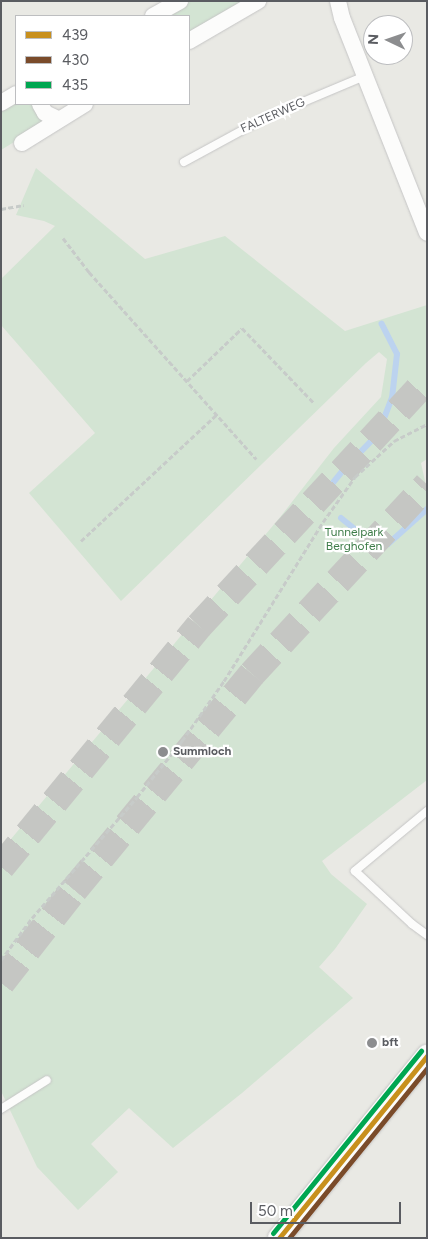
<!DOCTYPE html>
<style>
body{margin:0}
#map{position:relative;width:428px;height:1239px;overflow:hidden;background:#e9e9e4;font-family:Figtree,sans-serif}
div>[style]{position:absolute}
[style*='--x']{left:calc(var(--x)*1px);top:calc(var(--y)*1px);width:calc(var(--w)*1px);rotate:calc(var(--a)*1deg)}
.green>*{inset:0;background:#d3e4d3}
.stream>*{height:6px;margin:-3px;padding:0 3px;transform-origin:3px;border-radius:3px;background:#bcd3ef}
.highway-tunnel>*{height:28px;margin-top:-14px;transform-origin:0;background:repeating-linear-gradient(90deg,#c5c6c3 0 28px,transparent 0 42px)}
.path>*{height:3px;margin-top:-1.5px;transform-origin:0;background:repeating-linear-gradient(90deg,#c7cbc9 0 5px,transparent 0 7.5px)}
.roads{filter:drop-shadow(0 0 1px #c5c5c5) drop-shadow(0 0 1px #c5c5c5)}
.lane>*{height:8px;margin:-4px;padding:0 4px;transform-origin:4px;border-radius:4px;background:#fcfcfb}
.street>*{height:16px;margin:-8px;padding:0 8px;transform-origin:8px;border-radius:8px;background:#fcfcfb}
.secondary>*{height:22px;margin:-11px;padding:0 11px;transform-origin:11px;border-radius:11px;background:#fcfcfb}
.bus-1>*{height:5px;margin:-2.5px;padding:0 2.5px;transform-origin:2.5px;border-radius:2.5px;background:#c8901d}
.bus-2>*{height:5px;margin:-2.5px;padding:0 2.5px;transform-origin:2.5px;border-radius:2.5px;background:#7a4b2a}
.bus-3>*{height:5px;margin:-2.5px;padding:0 2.5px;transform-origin:2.5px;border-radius:2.5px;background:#00a651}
.dots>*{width:14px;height:14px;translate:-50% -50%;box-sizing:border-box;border:2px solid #fff;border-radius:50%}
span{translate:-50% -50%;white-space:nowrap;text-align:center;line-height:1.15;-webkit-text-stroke:4.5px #fff;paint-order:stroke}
.street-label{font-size:12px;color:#5a5c61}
.park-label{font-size:12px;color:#3e7c49}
.poi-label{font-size:12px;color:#5a5c61;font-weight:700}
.left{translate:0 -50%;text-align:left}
.frame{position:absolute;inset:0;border:2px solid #5a5c61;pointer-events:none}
.legend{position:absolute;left:15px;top:15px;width:175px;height:90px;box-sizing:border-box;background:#fff;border:1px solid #bdbec0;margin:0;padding:6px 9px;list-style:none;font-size:15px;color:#5a5c61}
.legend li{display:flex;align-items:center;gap:10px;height:25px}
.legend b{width:25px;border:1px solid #bdbec0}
.north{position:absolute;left:363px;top:15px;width:50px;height:50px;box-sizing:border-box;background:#fff;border:1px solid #bdbec0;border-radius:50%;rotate:273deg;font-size:14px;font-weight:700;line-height:20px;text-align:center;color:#5a5c61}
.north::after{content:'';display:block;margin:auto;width:18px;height:22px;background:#8c8d8f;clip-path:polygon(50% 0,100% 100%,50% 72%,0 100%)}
.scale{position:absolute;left:250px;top:1202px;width:151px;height:22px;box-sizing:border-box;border:2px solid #5a5c61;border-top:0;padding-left:6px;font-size:15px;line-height:18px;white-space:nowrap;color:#5a5c61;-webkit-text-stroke:4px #fff;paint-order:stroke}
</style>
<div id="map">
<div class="green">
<div style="clip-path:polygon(191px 1px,245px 1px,189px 33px,189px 16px,167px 16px)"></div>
<div style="clip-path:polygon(16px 102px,33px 104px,43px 117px,42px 125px,1px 150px,1px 112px)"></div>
<div style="clip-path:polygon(36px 168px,145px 259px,225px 236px,345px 331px,427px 305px,427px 459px,421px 463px,427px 490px,427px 780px,322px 861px,331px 874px,367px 904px,335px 949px,319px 967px,353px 998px,242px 1093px,173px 1148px,129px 1108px,91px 1144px,118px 1172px,78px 1210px,37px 1167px,1px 1091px,1px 851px,281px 516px,334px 448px,381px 397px,387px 359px,379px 352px,366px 363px,121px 601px,29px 493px,95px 433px,1px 325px,1px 279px,55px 226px,44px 221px,16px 215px)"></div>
</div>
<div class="stream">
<div style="--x:322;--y:503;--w:8;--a:-83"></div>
<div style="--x:323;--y:495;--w:32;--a:-51"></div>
<div style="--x:343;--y:470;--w:50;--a:-45.8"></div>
<div style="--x:378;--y:434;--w:39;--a:-69"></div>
<div style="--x:392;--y:398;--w:44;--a:-83.5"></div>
<div style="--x:397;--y:354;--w:34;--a:-117"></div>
<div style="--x:341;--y:518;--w:36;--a:39"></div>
<div style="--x:369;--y:541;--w:19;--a:9"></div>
<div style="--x:388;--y:544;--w:52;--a:-41.9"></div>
</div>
<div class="highway-tunnel">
<div style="--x:1;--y:867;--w:312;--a:-50.6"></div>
<div style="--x:199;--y:626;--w:335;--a:-47.2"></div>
<div style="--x:1;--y:983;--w:118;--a:-51.9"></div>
<div style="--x:74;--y:890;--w:280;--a:-50.5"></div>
<div style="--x:252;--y:674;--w:258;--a:-47.2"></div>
</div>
<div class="path">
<div style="--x:1;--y:209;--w:23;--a:-10"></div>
<div style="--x:63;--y:238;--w:43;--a:52.6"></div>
<div style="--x:89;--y:272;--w:251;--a:48.2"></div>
<div style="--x:187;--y:381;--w:76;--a:-43.9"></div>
<div style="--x:242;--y:328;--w:104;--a:46.2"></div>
<div style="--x:81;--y:541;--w:185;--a:-43"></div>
<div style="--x:1;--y:960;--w:52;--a:-53.6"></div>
<div style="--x:32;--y:918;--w:160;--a:-49"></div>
<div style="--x:137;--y:797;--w:72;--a:-51.2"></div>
<div style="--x:182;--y:741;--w:73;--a:-55"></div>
<div style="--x:224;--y:681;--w:187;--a:-58.1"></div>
<div style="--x:323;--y:522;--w:55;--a:-54.6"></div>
<div style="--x:355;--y:477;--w:53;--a:-42.7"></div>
<div style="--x:394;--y:441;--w:37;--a:-27"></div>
</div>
<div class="roads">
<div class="lane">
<div style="--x:184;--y:162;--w:92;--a:-28.5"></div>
<div style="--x:265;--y:118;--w:108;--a:-22.8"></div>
<div style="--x:427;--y:811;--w:94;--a:140.2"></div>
<div style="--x:355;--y:871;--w:78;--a:42.9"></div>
<div style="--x:412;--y:924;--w:19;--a:36"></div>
<div style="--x:1;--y:1109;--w:54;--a:-32.2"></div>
</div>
<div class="street">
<div style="--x:338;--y:1;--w:17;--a:77"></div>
<div style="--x:342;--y:18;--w:231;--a:68.4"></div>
<div style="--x:153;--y:16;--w:31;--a:-29"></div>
<div style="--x:189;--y:41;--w:80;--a:-30.1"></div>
<div style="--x:1;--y:103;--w:17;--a:-31"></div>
<div style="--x:40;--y:104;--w:10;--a:61"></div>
<div style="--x:45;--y:113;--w:14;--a:25"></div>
<div style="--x:22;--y:143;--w:74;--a:-31.8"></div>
</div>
<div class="secondary">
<div style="--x:279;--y:1238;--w:235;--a:-50.9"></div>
</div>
</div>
<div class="bus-1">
<div style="--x:279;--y:1238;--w:235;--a:-50.9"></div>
</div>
<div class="bus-2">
<div style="--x:289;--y:1238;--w:219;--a:-50.9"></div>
</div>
<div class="bus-3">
<div style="--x:273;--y:1233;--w:235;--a:-50.9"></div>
</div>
<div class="dots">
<div style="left:163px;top:752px;background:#8c8d8f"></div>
<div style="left:372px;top:1043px;background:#8c8d8f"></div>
</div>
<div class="street-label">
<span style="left:273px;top:116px;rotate:-24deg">FALTERWEG</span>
</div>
<div class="park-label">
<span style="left:354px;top:540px">Tunnelpark<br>Berghofen</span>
</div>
<div class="poi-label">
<span class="left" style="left:173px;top:752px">Summloch</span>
<span class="left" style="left:382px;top:1043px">bft</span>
</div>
<div class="frame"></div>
<ul class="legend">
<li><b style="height:6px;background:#c8901d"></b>439</li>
<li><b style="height:6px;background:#7a4b2a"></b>430</li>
<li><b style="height:6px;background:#00a651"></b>435</li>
</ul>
<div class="north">N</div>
<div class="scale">50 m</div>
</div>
